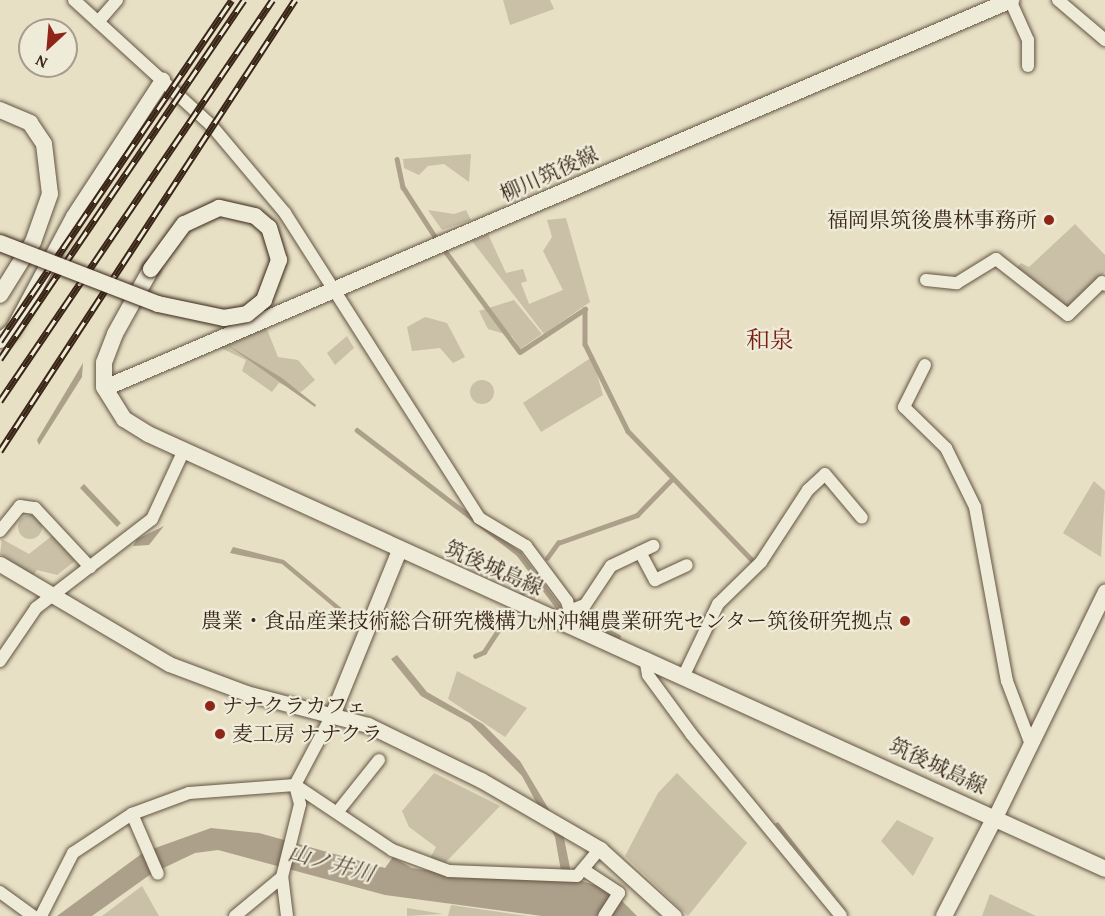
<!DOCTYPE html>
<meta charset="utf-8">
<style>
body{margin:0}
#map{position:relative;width:1105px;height:916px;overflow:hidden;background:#e7e0c5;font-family:"Gentium Book Plus","Noto Serif JP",serif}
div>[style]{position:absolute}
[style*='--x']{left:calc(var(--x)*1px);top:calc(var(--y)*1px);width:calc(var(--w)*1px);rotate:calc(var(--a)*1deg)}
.green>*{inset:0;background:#c9c0a7}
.round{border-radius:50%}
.water>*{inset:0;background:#aca08a}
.stream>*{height:4.5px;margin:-2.25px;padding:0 2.25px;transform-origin:2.25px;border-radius:2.25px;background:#aca08a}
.roads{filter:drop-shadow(0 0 2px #645442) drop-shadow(0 0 2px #645442)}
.minor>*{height:12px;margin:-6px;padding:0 6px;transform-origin:6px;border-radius:6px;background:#efebd9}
.tertiary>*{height:15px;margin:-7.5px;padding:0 7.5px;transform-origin:7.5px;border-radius:7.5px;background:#efebd9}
.secondary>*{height:16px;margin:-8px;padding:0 8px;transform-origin:8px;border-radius:8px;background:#efebd9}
.rail>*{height:7px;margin-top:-3.5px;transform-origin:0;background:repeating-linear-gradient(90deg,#efebd9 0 14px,#392516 0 28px);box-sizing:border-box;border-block:2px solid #392516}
.bridges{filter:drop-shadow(0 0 2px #392516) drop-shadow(0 0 2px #392516)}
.secondary-bridge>*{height:16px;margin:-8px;padding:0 8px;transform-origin:8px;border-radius:8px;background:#efebd9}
.dots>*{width:16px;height:16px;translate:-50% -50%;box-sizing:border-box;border:3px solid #efebd9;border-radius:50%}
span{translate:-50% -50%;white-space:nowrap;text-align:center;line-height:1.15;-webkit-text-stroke:4.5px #efebd9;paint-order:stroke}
.street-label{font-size:21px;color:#392516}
.poi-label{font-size:21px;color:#392516}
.right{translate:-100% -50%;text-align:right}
.left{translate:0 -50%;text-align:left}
.water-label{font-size:22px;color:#5c4a39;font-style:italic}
.quarter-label{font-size:24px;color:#7a1f14}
.north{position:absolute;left:18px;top:18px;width:60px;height:60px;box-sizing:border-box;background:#efebd9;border:2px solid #a69c8b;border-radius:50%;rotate:206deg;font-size:16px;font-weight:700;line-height:24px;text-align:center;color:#392516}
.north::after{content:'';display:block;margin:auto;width:21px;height:27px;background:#8f2418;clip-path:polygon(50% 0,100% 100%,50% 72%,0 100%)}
</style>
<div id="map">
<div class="green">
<div style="clip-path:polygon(503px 0,550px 0,554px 9px,510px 25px)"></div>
<div style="clip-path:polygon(471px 154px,469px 182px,444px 164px,428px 166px,419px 175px,404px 168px,403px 159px)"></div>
<div style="clip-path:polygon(428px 210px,454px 214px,466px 210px,471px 220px,442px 230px)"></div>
<div style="clip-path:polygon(566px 218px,590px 302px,544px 334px,472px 241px,488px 234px,506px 273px,523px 269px,527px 281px,521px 283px,529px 304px,563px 290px,543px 251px,552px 237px,547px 220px)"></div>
<div style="clip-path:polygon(1075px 224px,1105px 255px,1105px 272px,1067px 311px,1015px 269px,1021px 263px,1029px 267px)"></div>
<div style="clip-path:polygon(514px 300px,542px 334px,520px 349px,512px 336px,488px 329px,479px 311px)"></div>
<div style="clip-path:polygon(425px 317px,447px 323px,465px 357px,453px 363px,440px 348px,412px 351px,407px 327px)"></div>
<div style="clip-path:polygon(266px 327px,278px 357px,298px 360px,315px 380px,301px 392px,279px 383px,272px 392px,242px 371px,246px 360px,217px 346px)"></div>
<div style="clip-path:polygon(347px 336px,354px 348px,335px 365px,327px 353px)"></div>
<div style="clip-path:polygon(592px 357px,603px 395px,541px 432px,523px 403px)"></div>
<div class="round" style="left:470px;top:380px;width:24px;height:24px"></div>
<div style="clip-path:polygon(1094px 481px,1105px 491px,1101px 557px,1063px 533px)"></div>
<div class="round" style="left:18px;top:515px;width:24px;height:24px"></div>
<div style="clip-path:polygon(53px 535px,75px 561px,57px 575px,37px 570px,33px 576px,0 554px,2px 539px,29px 554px)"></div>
<div style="clip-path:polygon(457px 671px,527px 708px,505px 737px,448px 699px)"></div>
<div style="clip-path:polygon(434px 773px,500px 806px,444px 864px,429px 860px,436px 847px,409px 827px,402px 811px)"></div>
<div style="clip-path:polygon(677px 773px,747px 843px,688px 916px,625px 856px,658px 793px)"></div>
<div style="clip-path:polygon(897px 820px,934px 838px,913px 876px,881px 841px)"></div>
<div style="clip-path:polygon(142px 886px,159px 916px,102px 916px)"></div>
<div style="clip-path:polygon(990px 894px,1036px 916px,982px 916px)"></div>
<div style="clip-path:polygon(451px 905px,528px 916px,448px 916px)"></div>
<div style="clip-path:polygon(407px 908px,443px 914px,407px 916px)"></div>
</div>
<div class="water">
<div style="clip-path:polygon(226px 344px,282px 378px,316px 405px,315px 407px)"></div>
<div style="clip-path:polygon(83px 363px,82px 377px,39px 445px,37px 440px)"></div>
<div style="clip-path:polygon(84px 484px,121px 523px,117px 527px,80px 488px)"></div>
<div style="clip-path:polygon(164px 526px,149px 545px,133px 546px,137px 539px)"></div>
<div style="clip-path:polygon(233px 547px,284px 560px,357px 621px,355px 625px,282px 564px,230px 553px)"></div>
<div style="clip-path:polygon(397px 655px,427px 692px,483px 724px,520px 761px,563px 833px,572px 878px,611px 890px,637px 916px,542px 916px,385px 895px,218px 850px,195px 853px,151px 874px,92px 916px,57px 916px,144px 852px,211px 828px,259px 833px,385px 868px,393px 857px,412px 868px,460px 875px,562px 877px,555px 837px,522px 776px,470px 723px,421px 696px,391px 659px)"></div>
<div style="clip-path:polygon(778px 822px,850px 914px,775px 824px)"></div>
</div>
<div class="stream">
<div style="--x:397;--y:159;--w:29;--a:78"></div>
<div style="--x:403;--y:187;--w:64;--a:57.1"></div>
<div style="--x:443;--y:248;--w:129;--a:53.5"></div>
<div style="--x:520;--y:352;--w:78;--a:-33.5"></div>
<div style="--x:585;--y:309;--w:35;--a:90"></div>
<div style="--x:585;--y:344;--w:97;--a:63.7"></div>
<div style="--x:628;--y:431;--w:182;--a:46.1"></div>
<div style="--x:357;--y:430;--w:204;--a:37.4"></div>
<div style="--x:519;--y:554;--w:67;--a:53.5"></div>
<div style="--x:547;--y:558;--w:19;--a:-54"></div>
<div style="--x:558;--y:543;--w:84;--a:-19.5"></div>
<div style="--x:637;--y:515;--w:49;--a:-45.8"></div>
<div style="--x:521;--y:594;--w:25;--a:-53"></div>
<div style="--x:594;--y:624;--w:27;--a:27"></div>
<div style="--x:475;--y:656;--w:10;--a:-24"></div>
<div style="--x:484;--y:652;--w:51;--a:-56.9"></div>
</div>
<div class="roads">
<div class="minor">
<div style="--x:74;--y:0;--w:185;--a:42.4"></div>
<div style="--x:211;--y:125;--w:115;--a:49.9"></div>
<div style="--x:285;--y:213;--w:361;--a:57.5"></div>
<div style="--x:479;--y:518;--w:55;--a:30.8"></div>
<div style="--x:526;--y:546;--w:69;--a:53.3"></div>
<div style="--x:567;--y:601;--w:28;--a:75"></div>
<div style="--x:1010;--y:0;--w:44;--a:65.8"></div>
<div style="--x:1028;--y:40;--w:26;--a:90"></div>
<div style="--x:1058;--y:0;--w:62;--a:40.4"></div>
<div style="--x:98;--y:22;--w:29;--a:-49"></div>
<div style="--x:926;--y:280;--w:31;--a:6"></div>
<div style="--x:957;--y:283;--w:46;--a:-31.6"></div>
<div style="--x:996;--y:259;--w:91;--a:37.9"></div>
<div style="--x:1068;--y:315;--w:47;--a:-44.1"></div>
<div style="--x:1102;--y:282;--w:4;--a:45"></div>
<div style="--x:925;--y:365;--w:47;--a:116.6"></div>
<div style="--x:904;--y:407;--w:59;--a:44.3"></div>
<div style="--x:946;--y:448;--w:66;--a:63.8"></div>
<div style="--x:975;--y:507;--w:177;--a:79.6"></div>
<div style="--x:1007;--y:681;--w:65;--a:69.3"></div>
<div style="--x:0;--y:531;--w:32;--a:-51"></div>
<div style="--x:20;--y:506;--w:15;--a:8"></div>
<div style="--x:35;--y:508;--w:81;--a:47"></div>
<div style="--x:640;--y:552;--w:32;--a:62"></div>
<div style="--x:655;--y:580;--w:35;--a:-25"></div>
<div style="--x:569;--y:611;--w:17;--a:-21"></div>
<div style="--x:585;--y:605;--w:47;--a:-56.3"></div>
<div style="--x:611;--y:566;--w:47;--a:-25.5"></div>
<div style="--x:645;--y:658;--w:17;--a:80"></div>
<div style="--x:648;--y:675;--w:74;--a:53.7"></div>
<div style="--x:692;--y:735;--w:234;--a:50.5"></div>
<div style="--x:0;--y:661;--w:64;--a:-55.8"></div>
<div style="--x:36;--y:608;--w:146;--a:-37.5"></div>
<div style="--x:152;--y:519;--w:76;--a:-65.1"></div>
<div style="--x:684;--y:675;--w:79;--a:-64.4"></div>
<div style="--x:718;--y:604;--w:60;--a:-44.3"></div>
<div style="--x:761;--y:562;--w:86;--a:-56.9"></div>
<div style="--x:808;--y:490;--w:23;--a:-43"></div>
<div style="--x:825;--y:474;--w:57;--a:49.9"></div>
<div style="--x:339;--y:810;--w:64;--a:-51.3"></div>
<div style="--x:132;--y:814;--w:65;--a:66.6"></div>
<div style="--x:584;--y:870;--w:42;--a:33.3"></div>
<div style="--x:619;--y:893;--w:27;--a:123"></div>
<div style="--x:0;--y:892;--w:41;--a:36"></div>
<div style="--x:41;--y:916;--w:71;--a:-63.1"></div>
<div style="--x:73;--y:853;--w:71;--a:-33.5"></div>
<div style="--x:132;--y:814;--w:61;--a:-20.2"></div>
<div style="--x:189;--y:793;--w:106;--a:-4.3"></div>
<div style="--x:295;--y:785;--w:117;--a:33.8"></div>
<div style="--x:392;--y:850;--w:61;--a:20.2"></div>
<div style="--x:449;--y:871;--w:128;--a:2.2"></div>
<div style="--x:577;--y:876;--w:35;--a:-50"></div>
<div style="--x:235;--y:916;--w:61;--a:-39.7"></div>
<div style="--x:287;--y:916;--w:39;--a:-97"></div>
<div style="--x:282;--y:877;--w:75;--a:-76.1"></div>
<div style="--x:300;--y:804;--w:20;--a:-105"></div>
<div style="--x:295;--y:785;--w:79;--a:-62.1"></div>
</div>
<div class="tertiary">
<div style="--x:0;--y:340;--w:16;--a:-40"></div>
<div style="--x:12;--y:330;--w:129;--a:-61.8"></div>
<div style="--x:73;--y:216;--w:163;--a:-56.8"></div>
<div style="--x:0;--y:564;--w:196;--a:30.6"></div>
<div style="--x:169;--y:664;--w:82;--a:20.6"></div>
<div style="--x:246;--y:693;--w:126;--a:14.7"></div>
<div style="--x:368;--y:725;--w:126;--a:26"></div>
<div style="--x:481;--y:780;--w:138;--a:30.1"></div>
<div style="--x:600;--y:849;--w:100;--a:42.2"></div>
<div style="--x:332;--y:715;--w:178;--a:-67.9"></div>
<div style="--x:995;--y:817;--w:251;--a:-64"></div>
</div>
<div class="secondary">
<div style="--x:0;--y:110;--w:33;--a:23"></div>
<div style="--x:30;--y:123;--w:25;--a:56"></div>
<div style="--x:44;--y:144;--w:50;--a:83.2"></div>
<div style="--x:50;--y:194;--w:51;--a:109.5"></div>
<div style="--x:33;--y:242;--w:62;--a:121.9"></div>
<div style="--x:151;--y:269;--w:74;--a:119"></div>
<div style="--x:115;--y:334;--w:31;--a:111"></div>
<div style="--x:104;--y:363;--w:24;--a:90"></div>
<div style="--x:104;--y:387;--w:38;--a:58"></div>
<div style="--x:124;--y:419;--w:28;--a:32"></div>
<div style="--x:148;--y:434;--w:1051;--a:24.44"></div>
<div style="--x:105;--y:388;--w:986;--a:-23.18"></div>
<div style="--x:944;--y:916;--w:111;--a:-62.7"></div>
</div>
</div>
<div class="rail">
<div style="--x:0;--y:341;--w:412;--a:-55.8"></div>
<div style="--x:0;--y:359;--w:434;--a:-55.8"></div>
<div style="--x:0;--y:401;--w:485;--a:-55.8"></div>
<div style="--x:0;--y:451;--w:539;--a:-56.81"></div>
</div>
<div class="bridges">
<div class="secondary-bridge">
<div style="--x:0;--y:243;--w:169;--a:21.1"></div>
<div style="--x:158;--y:304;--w:67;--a:12"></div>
<div style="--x:224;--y:318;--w:23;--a:-10"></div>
<div style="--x:247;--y:314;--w:22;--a:-39"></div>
<div style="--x:264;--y:300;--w:43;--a:-69.4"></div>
<div style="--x:279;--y:260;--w:34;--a:-107"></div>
<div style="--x:269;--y:228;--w:18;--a:-139"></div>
<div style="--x:255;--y:216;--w:37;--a:-167"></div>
<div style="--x:219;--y:208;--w:38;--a:155"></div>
<div style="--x:184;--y:224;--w:56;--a:126.3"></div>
</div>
</div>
<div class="dots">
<div style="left:1049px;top:220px;background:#8f2418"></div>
<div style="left:905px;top:621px;background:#8f2418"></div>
<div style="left:210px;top:706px;background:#8f2418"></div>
<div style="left:220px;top:734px;background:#8f2418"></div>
</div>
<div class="street-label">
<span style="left:549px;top:174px;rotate:-24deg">柳川筑後線</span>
<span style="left:494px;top:568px;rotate:24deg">筑後城島線</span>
<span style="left:938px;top:766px;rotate:25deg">筑後城島線</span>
</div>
<div class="poi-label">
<span class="right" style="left:1037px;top:220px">福岡県筑後農林事務所</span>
<span class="right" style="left:893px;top:621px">農業・食品産業技術総合研究機構九州沖縄農業研究センター筑後研究拠点</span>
<span class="left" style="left:222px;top:706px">ナナクラカフェ</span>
<span class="left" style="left:232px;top:734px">麦工房 ナナクラ</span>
</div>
<div class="water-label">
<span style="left:331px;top:863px;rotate:15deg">山ノ井川</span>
</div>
<div class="quarter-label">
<span style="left:770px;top:340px">和泉</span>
</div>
<div class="north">N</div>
</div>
